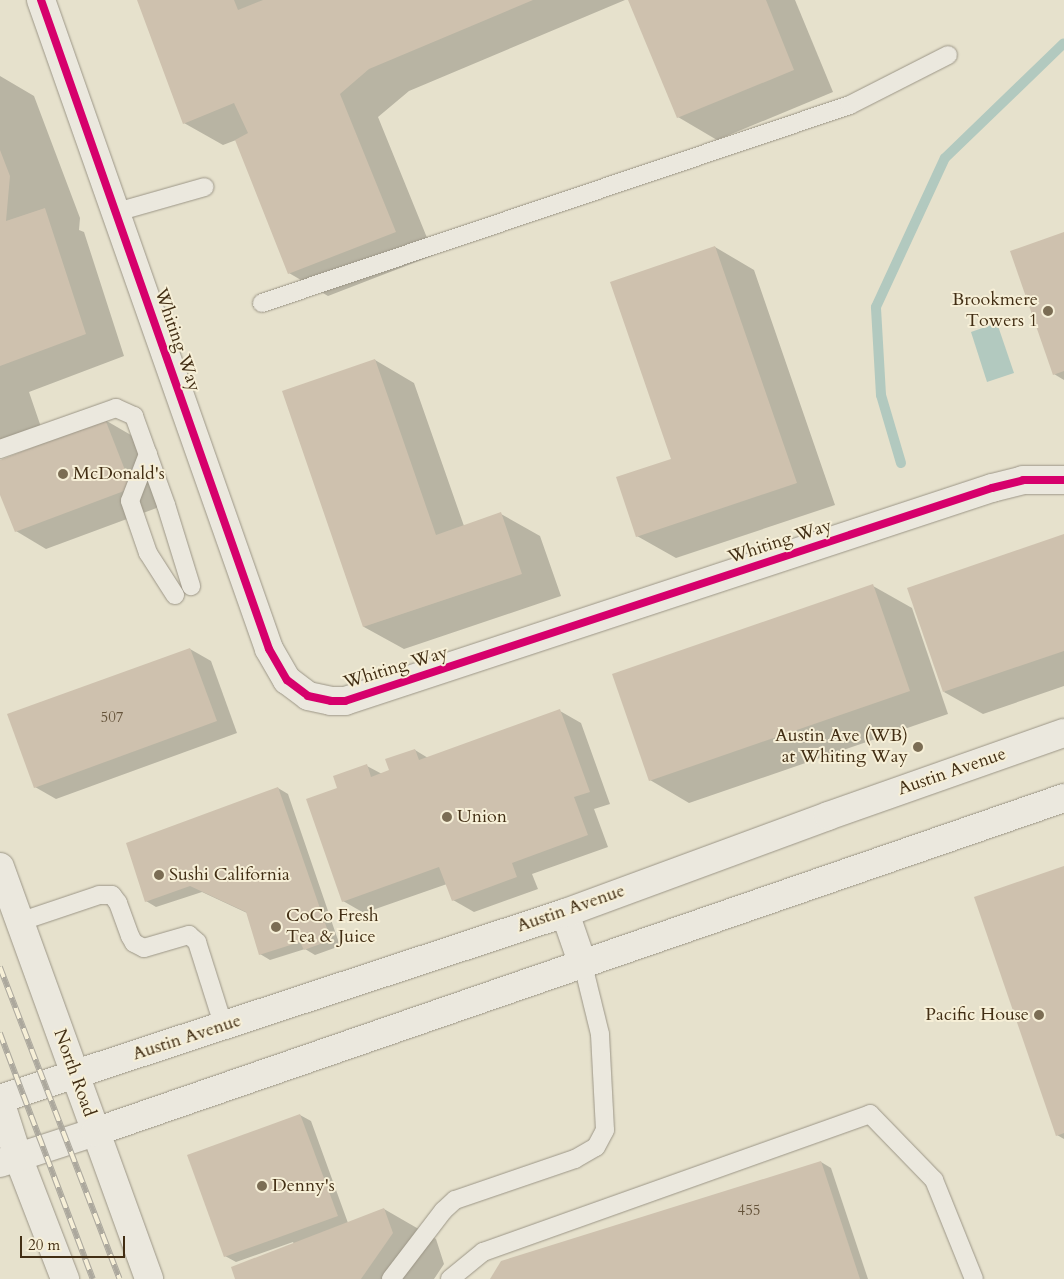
<!DOCTYPE html>
<style>
body{margin:0}
#map{position:relative;width:1064px;height:1279px;overflow:hidden;background:#e6e1cc;font-family:Cardo,serif}
div>[style]{position:absolute}
[style*='--x']{left:calc(var(--x)*1px);top:calc(var(--y)*1px);width:calc(var(--w)*1px);rotate:calc(var(--a)*1deg)}
.water>*{inset:0;background:#b2c9bf}
.shadow>*{inset:0;background:#0003}
.stream>*{height:10px;margin:-5px;padding:0 5px;transform-origin:5px;border-radius:5px;background:#b2c9bf}
.building>*{inset:0;background:#cec1ae}
.roads{filter:drop-shadow(0 0 1px #9c9687) drop-shadow(0 0 1px #9c9687)}
.lane>*{height:18px;margin:-9px;padding:0 9px;transform-origin:9px;border-radius:9px;background:#ebe8de}
.secondary>*{height:28px;margin:-14px;padding:0 14px;transform-origin:14px;border-radius:14px;background:#ebe8de}
.rail>*{height:5.5px;margin-top:-2.75px;transform-origin:0;background:repeating-linear-gradient(90deg,#f6efd7 0 11px,#aca89d 0 22px);box-sizing:border-box;border-block:1px solid #aca89d}
.cycleway>*{height:8px;margin:-4px;padding:0 4px;transform-origin:4px;border-radius:4px;background:#d6006c}
.dots>*{width:14px;height:14px;translate:-50% -50%;box-sizing:border-box;border:2px solid #f6efd7;border-radius:50%}
span{translate:-50% -50%;white-space:nowrap;text-align:center;line-height:1.15;-webkit-text-stroke:4px #f6efd7;paint-order:stroke}
.number-label{font-size:15px;color:#65533a}
.number-label span{-webkit-text-stroke-width:0}
.poi-label{font-size:18px;color:#422e14}
.right{translate:-100% -50%;text-align:right}
.left{translate:0 -50%;text-align:left}
.street-label{font-size:18px;color:#422e14}
.scale{position:absolute;left:20px;top:1236px;width:105px;height:22px;box-sizing:border-box;border:2px solid #422e14;border-top:0;padding-left:6px;font-size:15px;line-height:18px;white-space:nowrap;color:#422e14;-webkit-text-stroke:4px #f6efd7;paint-order:stroke}
</style>
<div id="map">
<div class="water">
<div style="clip-path:polygon(997px 323px,1014px 373px,987px 382px,971px 332px)"></div>
</div>
<div class="shadow">
<div style="clip-path:polygon(138px 0,625px 0,409px 91px,378px 117px,434px 255px,328px 296px,289px 273px,236px 140px,223px 145px,184px 123px)"></div>
<div style="clip-path:polygon(630px 0,795px 0,833px 92px,717px 140px,678px 117px)"></div>
<div style="clip-path:polygon(0 76px,34px 96px,80px 218px,79px 230px,84px 232px,124px 356px,29px 392px,42px 430px,0 445px)"></div>
<div style="clip-path:polygon(1064px 233px,1064px 380px,1054px 374px)"></div>
<div style="clip-path:polygon(715px 247px,754px 270px,835px 505px,676px 558px,637px 536px,673px 460px)"></div>
<div style="clip-path:polygon(375px 360px,414px 383px,464px 526px,501px 514px,540px 536px,561px 596px,404px 649px,364px 627px,284px 392px)"></div>
<div style="clip-path:polygon(105px 420px,136px 438px,162px 506px,46px 549px,16px 531px,0 492px,0 461px)"></div>
<div style="clip-path:polygon(1064px 535px,1064px 686px,983px 714px,944px 692px)"></div>
<div style="clip-path:polygon(873px 586px,912px 608px,948px 714px,689px 803px,650px 780px)"></div>
<div style="clip-path:polygon(190px 649px,211px 661px,237px 733px,56px 799px,35px 787px)"></div>
<div style="clip-path:polygon(560px 711px,581px 723px,610px 804px,594px 809px,608px 847px,532px 874px,538px 889px,474px 912px,453px 900px,447px 884px,364px 913px,343px 901px,367px 766px,382px 774px,390px 771px,415px 750px,428px 758px)"></div>
<div style="clip-path:polygon(278px 788px,288px 794px,340px 946px,315px 955px,305px 949px,270px 960px,260px 954px,247px 913px,202px 892px,156px 907px,146px 901px)"></div>
<div style="clip-path:polygon(1064px 867px,1064px 1139px,1057px 1135px)"></div>
<div style="clip-path:polygon(300px 1115px,311px 1121px,348px 1223px,384px 1209px,436px 1239px,444px 1264px,434px 1279px,237px 1279px,294px 1244px,293px 1242px,236px 1262px,225px 1256px)"></div>
<div style="clip-path:polygon(821px 1162px,831px 1168px,868px 1279px,491px 1279px)"></div>
</div>
<div class="stream">
<div style="--x:901;--y:463;--w:71;--a:-106.4"></div>
<div style="--x:881;--y:395;--w:88;--a:-93.3"></div>
<div style="--x:876;--y:307;--w:164;--a:-65.2"></div>
<div style="--x:945;--y:158;--w:165;--a:-44"></div>
</div>
<div class="building">
<div style="clip-path:polygon(137px 0,234px 0,238px 10px,263px 0,533px 0,369px 69px,340px 94px,396px 232px,288px 274px,235px 140px,248px 133px,234px 103px,183px 124px)"></div>
<div style="clip-path:polygon(628px 0,766px 0,794px 70px,677px 118px)"></div>
<div style="clip-path:polygon(0 150px,10px 176px,6px 221px,45px 208px,86px 334px,0 366px)"></div>
<div style="clip-path:polygon(1064px 232px,1064px 371px,1053px 375px,1010px 251px)"></div>
<div style="clip-path:polygon(715px 246px,797px 483px,636px 537px,616px 477px,671px 459px,610px 282px)"></div>
<div style="clip-path:polygon(375px 359px,436px 535px,501px 512px,522px 574px,363px 627px,282px 391px)"></div>
<div style="clip-path:polygon(105px 419px,132px 488px,15px 532px,0 495px,0 460px)"></div>
<div style="clip-path:polygon(1064px 534px,1064px 651px,943px 692px,907px 588px)"></div>
<div style="clip-path:polygon(873px 584px,910px 691px,649px 781px,612px 674px)"></div>
<div style="clip-path:polygon(190px 648px,217px 721px,34px 788px,7px 714px)"></div>
<div style="clip-path:polygon(560px 709px,590px 792px,574px 797px,588px 835px,512px 863px,517px 877px,452px 901px,439px 867px,342px 902px,306px 799px,337px 788px,333px 776px,367px 764px,371px 777px,389px 770px,385px 759px,415px 749px,419px 760px)"></div>
<div style="clip-path:polygon(278px 787px,331px 940px,304px 950px,300px 942px,259px 955px,246px 912px,190px 886px,145px 902px,126px 843px)"></div>
<div style="clip-path:polygon(1064px 866px,1064px 1133px,1056px 1136px,974px 897px)"></div>
<div style="clip-path:polygon(300px 1114px,338px 1216px,224px 1257px,187px 1155px)"></div>
<div style="clip-path:polygon(821px 1161px,860px 1279px,490px 1279px,501px 1261px)"></div>
<div style="clip-path:polygon(384px 1208px,393px 1233px,361px 1279px,235px 1279px,231px 1267px)"></div>
</div>
<div class="roads">
<div class="lane">
<div style="--x:117;--y:212;--w:91;--a:-15.9"></div>
<div style="--x:262;--y:303;--w:620;--a:-18.61"></div>
<div style="--x:850;--y:105;--w:110;--a:-27"></div>
<div style="--x:0;--y:449;--w:123;--a:-19.5"></div>
<div style="--x:116;--y:408;--w:20;--a:24"></div>
<div style="--x:134;--y:416;--w:95;--a:70.2"></div>
<div style="--x:166;--y:505;--w:85;--a:72.8"></div>
<div style="--x:148;--y:454;--w:50;--a:111"></div>
<div style="--x:130;--y:501;--w:55;--a:70.9"></div>
<div style="--x:148;--y:553;--w:50;--a:57.3"></div>
<div style="--x:19;--y:922;--w:84;--a:-18.6"></div>
<div style="--x:99;--y:895;--w:13;--a:0"></div>
<div style="--x:112;--y:895;--w:10;--a:53"></div>
<div style="--x:118;--y:903;--w:35;--a:70"></div>
<div style="--x:130;--y:936;--w:8;--a:60"></div>
<div style="--x:134;--y:943;--w:11;--a:27"></div>
<div style="--x:144;--y:948;--w:47;--a:-16.1"></div>
<div style="--x:189;--y:935;--w:11;--a:41"></div>
<div style="--x:197;--y:942;--w:89;--a:72.4"></div>
<div style="--x:391;--y:1279;--w:86;--a:-52.6"></div>
<div style="--x:443;--y:1211;--w:16;--a:-43"></div>
<div style="--x:455;--y:1200;--w:127;--a:-18.9"></div>
<div style="--x:575;--y:1159;--w:24;--a:-30"></div>
<div style="--x:596;--y:1147;--w:19;--a:-62"></div>
<div style="--x:605;--y:1130;--w:96;--a:-93"></div>
<div style="--x:600;--y:1034;--w:71;--a:-103.8"></div>
<div style="--x:450;--y:1279;--w:43;--a:-39.3"></div>
<div style="--x:483;--y:1252;--w:411;--a:-19.6"></div>
<div style="--x:870;--y:1114;--w:92;--a:45.9"></div>
<div style="--x:934;--y:1180;--w:107;--a:68"></div>
</div>
<div class="secondary">
<div style="--x:41;--y:0;--w:688;--a:70.64"></div>
<div style="--x:269;--y:649;--w:36;--a:60"></div>
<div style="--x:287;--y:680;--w:26;--a:37"></div>
<div style="--x:308;--y:696;--w:24;--a:12"></div>
<div style="--x:331;--y:701;--w:14;--a:0"></div>
<div style="--x:345;--y:701;--w:681;--a:-18.22"></div>
<div style="--x:992;--y:488;--w:32;--a:-14"></div>
<div style="--x:1023;--y:480;--w:41;--a:0"></div>
<div style="--x:0;--y:867;--w:438;--a:70.1"></div>
<div style="--x:565;--y:913;--w:55;--a:70.9"></div>
<div style="--x:0;--y:1099;--w:595;--a:-18.22"></div>
<div style="--x:565;--y:913;--w:280;--a:-20.2"></div>
<div style="--x:828;--y:816;--w:250;--a:-19.4"></div>
<div style="--x:0;--y:1101;--w:59;--a:72.2"></div>
<div style="--x:18;--y:1157;--w:131;--a:68.9"></div>
<div style="--x:0;--y:1163;--w:100;--a:-18.1"></div>
<div style="--x:95;--y:1132;--w:1025;--a:-19.02"></div>
</div>
</div>
<div class="rail">
<div style="--x:0;--y:967;--w:334;--a:69"></div>
<div style="--x:0;--y:1033;--w:263;--a:69.3"></div>
</div>
<div class="cycleway">
<div style="--x:41;--y:0;--w:688;--a:70.64"></div>
<div style="--x:269;--y:649;--w:36;--a:60"></div>
<div style="--x:287;--y:680;--w:26;--a:37"></div>
<div style="--x:308;--y:696;--w:24;--a:12"></div>
<div style="--x:331;--y:701;--w:14;--a:0"></div>
<div style="--x:345;--y:701;--w:681;--a:-18.22"></div>
<div style="--x:992;--y:488;--w:32;--a:-14"></div>
<div style="--x:1023;--y:480;--w:41;--a:0"></div>
</div>
<div class="dots">
<div style="left:1048px;top:311px;background:#7b6d54"></div>
<div style="left:63px;top:474px;background:#7b6d54"></div>
<div style="left:918px;top:747px;background:#7b6d54"></div>
<div style="left:447px;top:817px;background:#7b6d54"></div>
<div style="left:159px;top:875px;background:#7b6d54"></div>
<div style="left:276px;top:927px;background:#7b6d54"></div>
<div style="left:1039px;top:1015px;background:#7b6d54"></div>
<div style="left:262px;top:1186px;background:#7b6d54"></div>
</div>
<div class="number-label">
<span style="left:112px;top:718px">507</span>
<span style="left:749px;top:1211px">455</span>
</div>
<div class="poi-label">
<span class="right" style="left:1038px;top:311px">Brookmere<br>Towers 1</span>
<span class="left" style="left:73px;top:474px">McDonald's</span>
<span class="right" style="left:908px;top:747px">Austin Ave (WB)<br>at Whiting Way</span>
<span class="left" style="left:457px;top:817px">Union</span>
<span class="left" style="left:169px;top:875px">Sushi California</span>
<span class="left" style="left:286px;top:927px">CoCo Fresh<br>Tea &amp; Juice</span>
<span class="right" style="left:1029px;top:1015px">Pacific House</span>
<span class="left" style="left:272px;top:1186px">Denny's</span>
</div>
<div class="street-label">
<span style="left:177px;top:340px;rotate:71deg">Whiting Way</span>
<span style="left:780px;top:542px;rotate:-18deg">Whiting Way</span>
<span style="left:396px;top:668px;rotate:-17deg">Whiting Way</span>
<span style="left:952px;top:772px;rotate:-19deg">Austin Avenue</span>
<span style="left:571px;top:909px;rotate:-19deg">Austin Avenue</span>
<span style="left:187px;top:1038px;rotate:-18deg">Austin Avenue</span>
<span style="left:74px;top:1073px;rotate:70deg">North Road</span>
</div>
<div class="scale">20 m</div>
</div>
